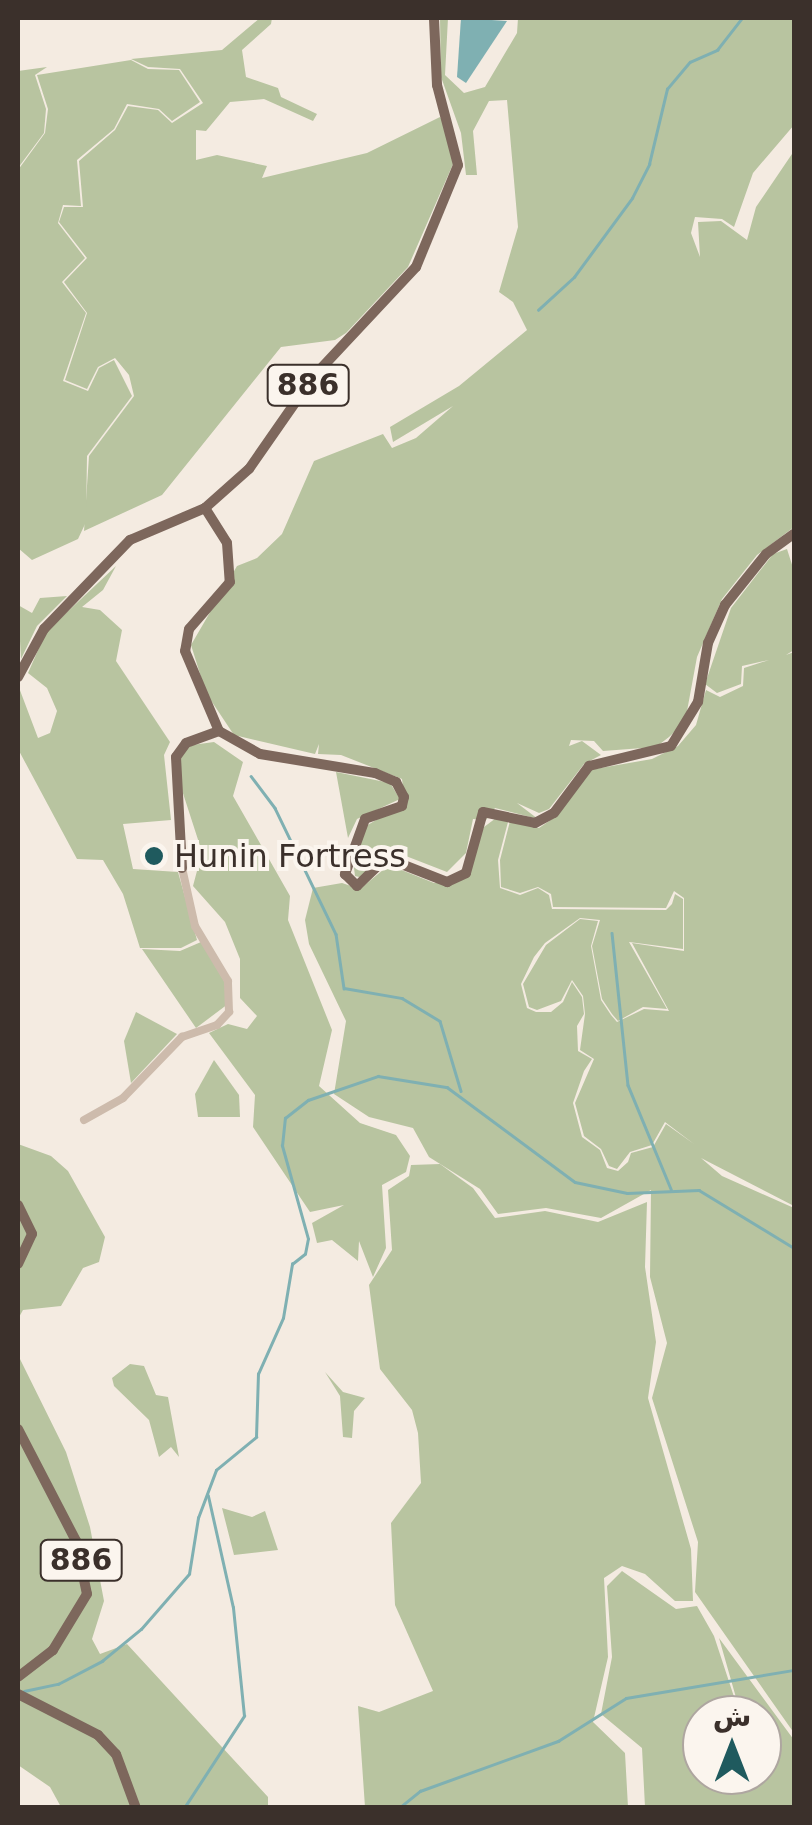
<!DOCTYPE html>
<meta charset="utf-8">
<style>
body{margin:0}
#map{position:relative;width:812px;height:1825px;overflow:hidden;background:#f4ebe1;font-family:"DejaVu Sans",Cairo,sans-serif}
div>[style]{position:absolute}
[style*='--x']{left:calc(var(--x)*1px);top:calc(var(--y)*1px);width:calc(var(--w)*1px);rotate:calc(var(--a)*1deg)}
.green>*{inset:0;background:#b8c4a0}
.water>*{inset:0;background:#7fb0b2}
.stream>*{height:2.5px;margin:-1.25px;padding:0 1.25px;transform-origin:1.25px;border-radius:1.25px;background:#7fb0b2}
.minor>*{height:8px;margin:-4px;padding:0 4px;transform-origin:4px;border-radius:4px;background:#cdbbac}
.major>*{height:10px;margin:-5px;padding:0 5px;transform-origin:5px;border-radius:5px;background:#7d675c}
.dots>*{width:28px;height:28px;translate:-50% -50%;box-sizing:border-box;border:5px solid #fbf5ee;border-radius:50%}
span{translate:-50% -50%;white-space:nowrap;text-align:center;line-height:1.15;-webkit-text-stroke:8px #fbf5ee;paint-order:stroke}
.shield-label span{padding:2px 8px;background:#fbf5ee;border:2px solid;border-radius:8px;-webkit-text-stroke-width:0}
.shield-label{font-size:30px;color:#3b302b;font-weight:700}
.poi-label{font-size:32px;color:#3b302b}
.left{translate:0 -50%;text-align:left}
.frame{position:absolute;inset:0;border:20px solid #3b302b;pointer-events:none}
.north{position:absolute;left:682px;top:1695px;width:100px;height:100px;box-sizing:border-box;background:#fbf5ee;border:2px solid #aea6a0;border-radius:50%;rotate:0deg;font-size:28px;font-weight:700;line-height:40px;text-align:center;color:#3b302b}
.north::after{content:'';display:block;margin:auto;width:35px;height:45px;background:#1f5a5e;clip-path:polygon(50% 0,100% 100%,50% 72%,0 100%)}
</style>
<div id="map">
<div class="green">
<div style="clip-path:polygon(260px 18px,272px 18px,271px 24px,242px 50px,246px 77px,278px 88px,281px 97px,317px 114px,313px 121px,264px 99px,230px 102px,206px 131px,196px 130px,196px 160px,217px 155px,267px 166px,262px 178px,367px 153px,440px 117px,449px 130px,453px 164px,408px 267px,346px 333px,335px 340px,281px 347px,162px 495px,84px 531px,89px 456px,134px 396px,129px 375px,115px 358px,98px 367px,87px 389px,65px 380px,87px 313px,64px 282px,87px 258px,59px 222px,64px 207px,83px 207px,79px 161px,115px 130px,128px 106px,158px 110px,172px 123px,203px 103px,180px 69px,148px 67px,131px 59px,222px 50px)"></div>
<div style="clip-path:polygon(440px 18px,448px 18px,445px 75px,464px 93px,485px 87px,517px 33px,518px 18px,794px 18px,794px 125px,753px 173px,734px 227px,722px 219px,695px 217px,691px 233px,700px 257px,698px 222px,721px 221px,747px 240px,756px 207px,794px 151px,794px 527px,757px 555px,722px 599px,697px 657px,685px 722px,669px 737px,656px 747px,603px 751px,594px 741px,571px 740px,569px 746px,582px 741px,601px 755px,584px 764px,549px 809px,539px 813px,517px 803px,538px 819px,495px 808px,486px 820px,473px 819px,466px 853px,447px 872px,393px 851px,377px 858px,363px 878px,355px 876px,353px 860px,366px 826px,405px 803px,402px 779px,341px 755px,318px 754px,319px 744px,315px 754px,234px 735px,206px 693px,191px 645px,237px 566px,257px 558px,282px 534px,314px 461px,383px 434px,392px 448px,416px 438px,453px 406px,393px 442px,390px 427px,459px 386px,527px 330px,513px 302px,499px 292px,518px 227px,507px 100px,489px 101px,473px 131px,477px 175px,466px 175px,461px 133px,441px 77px)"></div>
<div style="clip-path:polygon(131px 60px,148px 69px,179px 70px,200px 102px,172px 121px,159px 109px,127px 104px,114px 129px,77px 160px,81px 206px,63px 205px,58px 223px,85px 258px,62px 282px,86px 313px,63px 381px,88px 391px,99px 368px,114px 360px,132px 396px,87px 456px,86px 522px,78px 539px,32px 560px,18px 548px,18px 170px,45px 133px,48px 109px,37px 75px)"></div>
<div style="clip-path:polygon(47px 67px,35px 75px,46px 109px,44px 133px,18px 168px,18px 71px)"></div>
<div style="clip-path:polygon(787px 549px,794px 571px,794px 650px,786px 655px,794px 652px,794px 1206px,701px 1158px,722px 1176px,794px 1208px,794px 1733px,695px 1592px,698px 1542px,652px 1398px,667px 1343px,650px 1277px,651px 1190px,601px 1218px,546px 1208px,498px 1214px,480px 1189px,429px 1157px,413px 1128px,369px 1117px,334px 1094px,346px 1021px,309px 944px,305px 920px,313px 888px,342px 883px,360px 889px,389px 865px,434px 883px,456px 882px,484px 827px,496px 818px,508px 822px,498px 860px,500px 888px,520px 895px,538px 888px,549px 895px,552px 909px,666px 910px,672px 904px,675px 894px,683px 899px,683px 949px,629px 942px,667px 1009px,643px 1007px,618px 1021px,612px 1014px,602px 999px,592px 946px,600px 920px,580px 918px,545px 943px,534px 957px,521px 984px,527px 1008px,536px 1012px,551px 1012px,563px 1002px,572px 982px,582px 997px,584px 1014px,577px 1026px,578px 1051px,592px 1059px,584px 1071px,573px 1103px,582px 1137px,600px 1150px,607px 1168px,618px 1171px,628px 1162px,631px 1153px,653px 1147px,666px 1124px,694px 1144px,665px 1122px,652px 1145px,630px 1152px,617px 1169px,609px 1166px,601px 1149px,584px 1136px,575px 1103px,594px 1059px,580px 1050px,585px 1014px,583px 996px,572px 980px,561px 1001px,537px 1010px,529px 1007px,523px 984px,546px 945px,580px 919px,598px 921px,591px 946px,601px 1000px,611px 1015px,617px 1022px,644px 1009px,669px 1011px,632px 943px,684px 951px,684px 898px,674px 891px,666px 908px,553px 907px,551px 894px,538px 887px,520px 893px,501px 887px,500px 860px,510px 821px,539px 828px,555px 817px,589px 770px,652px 759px,678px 746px,696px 725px,706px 690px,720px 697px,743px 686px,744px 668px,769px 660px,742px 666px,741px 684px,717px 693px,705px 684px,731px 608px,773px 554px)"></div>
<div style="clip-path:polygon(116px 566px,103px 590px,82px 607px,100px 610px,122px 630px,116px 661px,170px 742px,164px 755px,171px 820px,123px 824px,133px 869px,178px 872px,197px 940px,181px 948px,140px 948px,123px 894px,103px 860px,77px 859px,18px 749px,18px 685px,38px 738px,50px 733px,57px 711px,47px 688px,28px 673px,46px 632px)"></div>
<div style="clip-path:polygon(67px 596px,37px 626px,21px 659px,18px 605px,32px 613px,40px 598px)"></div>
<div style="clip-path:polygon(214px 742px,243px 762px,233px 796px,290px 896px,288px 920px,332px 1030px,319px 1086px,360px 1123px,396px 1135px,410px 1156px,406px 1172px,382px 1185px,386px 1248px,373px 1277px,359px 1241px,358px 1261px,332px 1240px,317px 1243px,312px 1223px,344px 1205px,310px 1212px,253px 1127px,255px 1095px,209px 1033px,228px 1024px,247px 1029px,257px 1016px,240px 998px,240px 959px,225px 922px,193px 886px,202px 852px,179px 781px,180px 755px,192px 745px)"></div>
<div style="clip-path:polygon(336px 772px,390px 783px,400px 799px,357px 819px,348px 838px)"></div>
<div style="clip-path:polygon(201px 942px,227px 986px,228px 1004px,196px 1028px,142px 949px,180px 951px)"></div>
<div style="clip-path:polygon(136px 1012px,177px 1034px,131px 1083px,124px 1041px)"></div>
<div style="clip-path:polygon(214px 1060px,239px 1095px,240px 1117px,198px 1117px,195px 1094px)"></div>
<div style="clip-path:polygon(18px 1144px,51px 1156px,68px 1171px,105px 1237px,99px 1262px,83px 1268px,61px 1306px,23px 1310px,18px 1319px)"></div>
<div style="clip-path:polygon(440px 1164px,473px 1188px,495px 1218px,545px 1211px,598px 1222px,647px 1202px,645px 1267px,656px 1342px,648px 1398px,691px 1549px,693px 1601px,675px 1601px,645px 1574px,622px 1566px,604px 1578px,608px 1657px,593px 1722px,625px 1753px,628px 1807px,365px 1807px,358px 1706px,379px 1712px,433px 1691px,395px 1605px,391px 1523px,421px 1483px,418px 1433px,412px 1410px,380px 1369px,369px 1285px,392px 1250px,388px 1190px,409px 1176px,411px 1165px)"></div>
<div style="clip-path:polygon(18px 1355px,66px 1452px,90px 1527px,104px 1601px,92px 1639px,100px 1654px,127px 1644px,268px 1797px,268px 1807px,61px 1807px,50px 1787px,18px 1765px)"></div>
<div style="clip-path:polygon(130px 1364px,144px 1366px,156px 1395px,168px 1397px,179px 1457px,171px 1447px,159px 1457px,149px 1420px,114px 1386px,112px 1378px)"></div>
<div style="clip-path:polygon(325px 1372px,343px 1392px,365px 1398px,354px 1411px,352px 1438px,343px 1437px,340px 1396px)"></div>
<div style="clip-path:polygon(222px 1508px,252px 1517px,265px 1511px,278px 1550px,234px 1555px)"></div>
<div style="clip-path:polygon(622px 1571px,676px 1609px,697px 1606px,714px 1636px,740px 1715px,702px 1715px,702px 1775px,762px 1775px,762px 1715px,741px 1715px,719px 1638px,794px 1740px,794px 1807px,645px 1807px,642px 1748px,601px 1714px,612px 1657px,607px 1586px)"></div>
</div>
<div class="water">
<div style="clip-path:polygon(461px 18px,507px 21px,466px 83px,457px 77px)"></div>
</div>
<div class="stream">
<div style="--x:538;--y:310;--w:49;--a:-42.5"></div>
<div style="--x:574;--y:277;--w:98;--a:-53.7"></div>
<div style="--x:632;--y:198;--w:38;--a:-63"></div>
<div style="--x:649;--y:164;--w:77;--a:-76.5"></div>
<div style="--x:667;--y:89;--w:35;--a:-50"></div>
<div style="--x:690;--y:62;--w:30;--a:-24"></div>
<div style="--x:717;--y:50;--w:41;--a:-52"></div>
<div style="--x:251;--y:776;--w:40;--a:53"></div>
<div style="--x:275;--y:808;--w:140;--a:64.2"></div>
<div style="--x:336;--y:934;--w:55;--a:81.6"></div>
<div style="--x:344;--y:988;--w:59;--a:9.8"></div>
<div style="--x:402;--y:998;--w:44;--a:31.2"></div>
<div style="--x:440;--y:1021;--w:73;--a:73.3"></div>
<div style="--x:612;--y:933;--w:153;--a:84"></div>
<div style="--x:628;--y:1085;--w:113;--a:67.5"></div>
<div style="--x:24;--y:1691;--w:35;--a:-12"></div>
<div style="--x:58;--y:1684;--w:50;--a:-27.6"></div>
<div style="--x:102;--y:1661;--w:50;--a:-39.4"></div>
<div style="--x:141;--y:1629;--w:73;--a:-48.9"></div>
<div style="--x:189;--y:1574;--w:57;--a:-80.9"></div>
<div style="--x:198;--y:1518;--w:51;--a:-69.4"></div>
<div style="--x:216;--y:1470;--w:52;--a:-39.5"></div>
<div style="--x:256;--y:1437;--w:63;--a:-88.2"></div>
<div style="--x:258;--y:1374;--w:61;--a:-65.9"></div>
<div style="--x:283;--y:1318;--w:55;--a:-80.5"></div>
<div style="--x:292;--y:1264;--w:16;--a:-38"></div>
<div style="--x:305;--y:1254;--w:15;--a:-79"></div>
<div style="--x:308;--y:1239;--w:97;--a:-105.6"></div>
<div style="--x:282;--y:1146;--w:28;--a:-84"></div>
<div style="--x:285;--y:1118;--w:29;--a:-38"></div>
<div style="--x:308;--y:1100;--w:74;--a:-18.9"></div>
<div style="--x:378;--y:1076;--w:70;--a:9.1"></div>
<div style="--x:447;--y:1087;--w:159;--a:36.6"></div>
<div style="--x:575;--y:1182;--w:53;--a:11.9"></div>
<div style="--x:627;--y:1193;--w:72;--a:-2.4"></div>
<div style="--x:699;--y:1190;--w:111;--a:31.4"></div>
<div style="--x:184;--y:1808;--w:110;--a:-56.9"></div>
<div style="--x:244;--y:1716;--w:109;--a:-95.8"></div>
<div style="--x:233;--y:1608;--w:115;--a:-102.6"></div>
<div style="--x:399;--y:1808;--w:27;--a:-39"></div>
<div style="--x:420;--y:1791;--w:147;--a:-19.9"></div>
<div style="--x:558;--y:1741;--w:80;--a:-32.3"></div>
<div style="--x:626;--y:1698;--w:170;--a:-9.5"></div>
</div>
<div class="minor">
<div style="--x:84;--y:1120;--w:45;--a:-29.4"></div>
<div style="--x:123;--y:1098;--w:85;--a:-46"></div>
<div style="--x:182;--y:1037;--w:37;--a:-19"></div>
<div style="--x:217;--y:1025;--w:18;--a:-47"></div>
<div style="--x:229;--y:1012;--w:31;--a:-92"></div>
<div style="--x:228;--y:981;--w:64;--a:-121"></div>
<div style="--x:195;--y:926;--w:59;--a:-102.6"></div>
</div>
<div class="major">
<div style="--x:205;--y:508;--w:41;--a:57.8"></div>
<div style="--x:227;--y:543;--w:39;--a:86"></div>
<div style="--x:230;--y:582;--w:62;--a:131.1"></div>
<div style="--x:189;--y:629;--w:22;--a:100"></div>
<div style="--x:185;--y:651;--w:87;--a:67"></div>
<div style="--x:219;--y:731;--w:47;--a:29.3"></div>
<div style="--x:260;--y:754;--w:117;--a:9.4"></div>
<div style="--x:375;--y:773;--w:23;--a:23"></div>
<div style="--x:396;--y:782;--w:17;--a:62"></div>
<div style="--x:404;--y:797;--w:9;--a:103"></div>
<div style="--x:402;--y:806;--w:39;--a:161"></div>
<div style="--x:365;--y:819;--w:59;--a:110"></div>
<div style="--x:345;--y:874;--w:17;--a:45"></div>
<div style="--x:357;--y:886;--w:40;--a:-44"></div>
<div style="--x:386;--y:858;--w:66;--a:21.5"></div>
<div style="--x:447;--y:882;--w:21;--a:-25"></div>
<div style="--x:466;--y:873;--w:63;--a:-74.4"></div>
<div style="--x:483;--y:812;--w:53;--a:11.9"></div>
<div style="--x:535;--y:823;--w:21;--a:-28"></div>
<div style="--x:554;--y:813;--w:59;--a:-53.3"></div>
<div style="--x:589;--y:766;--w:84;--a:-13.7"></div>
<div style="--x:671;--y:746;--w:52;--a:-58.5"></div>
<div style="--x:698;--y:702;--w:60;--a:-80.4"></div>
<div style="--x:708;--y:643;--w:42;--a:-65.9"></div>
<div style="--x:725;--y:605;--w:65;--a:-51.2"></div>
<div style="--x:766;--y:554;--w:34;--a:-36"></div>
<div style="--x:18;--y:677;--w:55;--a:-61.6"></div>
<div style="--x:44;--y:629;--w:124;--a:-46"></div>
<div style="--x:130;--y:540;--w:82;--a:-23.1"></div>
<div style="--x:205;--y:508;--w:59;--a:-41.6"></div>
<div style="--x:249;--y:469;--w:112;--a:-55.2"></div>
<div style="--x:313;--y:377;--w:151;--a:-46.9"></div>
<div style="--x:416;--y:267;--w:110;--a:-67.6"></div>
<div style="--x:458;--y:165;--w:83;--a:-104.7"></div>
<div style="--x:437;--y:85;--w:67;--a:-92.6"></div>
<div style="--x:182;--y:868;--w:111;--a:-93.1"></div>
<div style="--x:176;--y:757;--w:17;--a:-54"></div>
<div style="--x:186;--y:743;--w:35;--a:-20"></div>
<div style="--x:18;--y:1205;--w:32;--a:64"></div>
<div style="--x:32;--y:1234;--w:33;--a:115"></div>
<div style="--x:18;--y:1429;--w:126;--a:62.6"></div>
<div style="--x:76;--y:1541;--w:54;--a:78.3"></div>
<div style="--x:87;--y:1594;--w:66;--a:121.3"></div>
<div style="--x:53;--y:1650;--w:44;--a:142.4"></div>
<div style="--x:18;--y:1694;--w:90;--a:27.1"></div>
<div style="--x:98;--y:1735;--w:26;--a:47"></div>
<div style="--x:116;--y:1754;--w:58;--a:69.7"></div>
</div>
<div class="dots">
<div style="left:154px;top:856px;background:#1f5a5e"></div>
</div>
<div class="shield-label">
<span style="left:308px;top:385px">886</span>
<span style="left:81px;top:1560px">886</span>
</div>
<div class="poi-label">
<span class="left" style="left:174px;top:856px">Hunin Fortress</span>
</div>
<div class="frame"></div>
<div class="north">ش</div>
</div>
